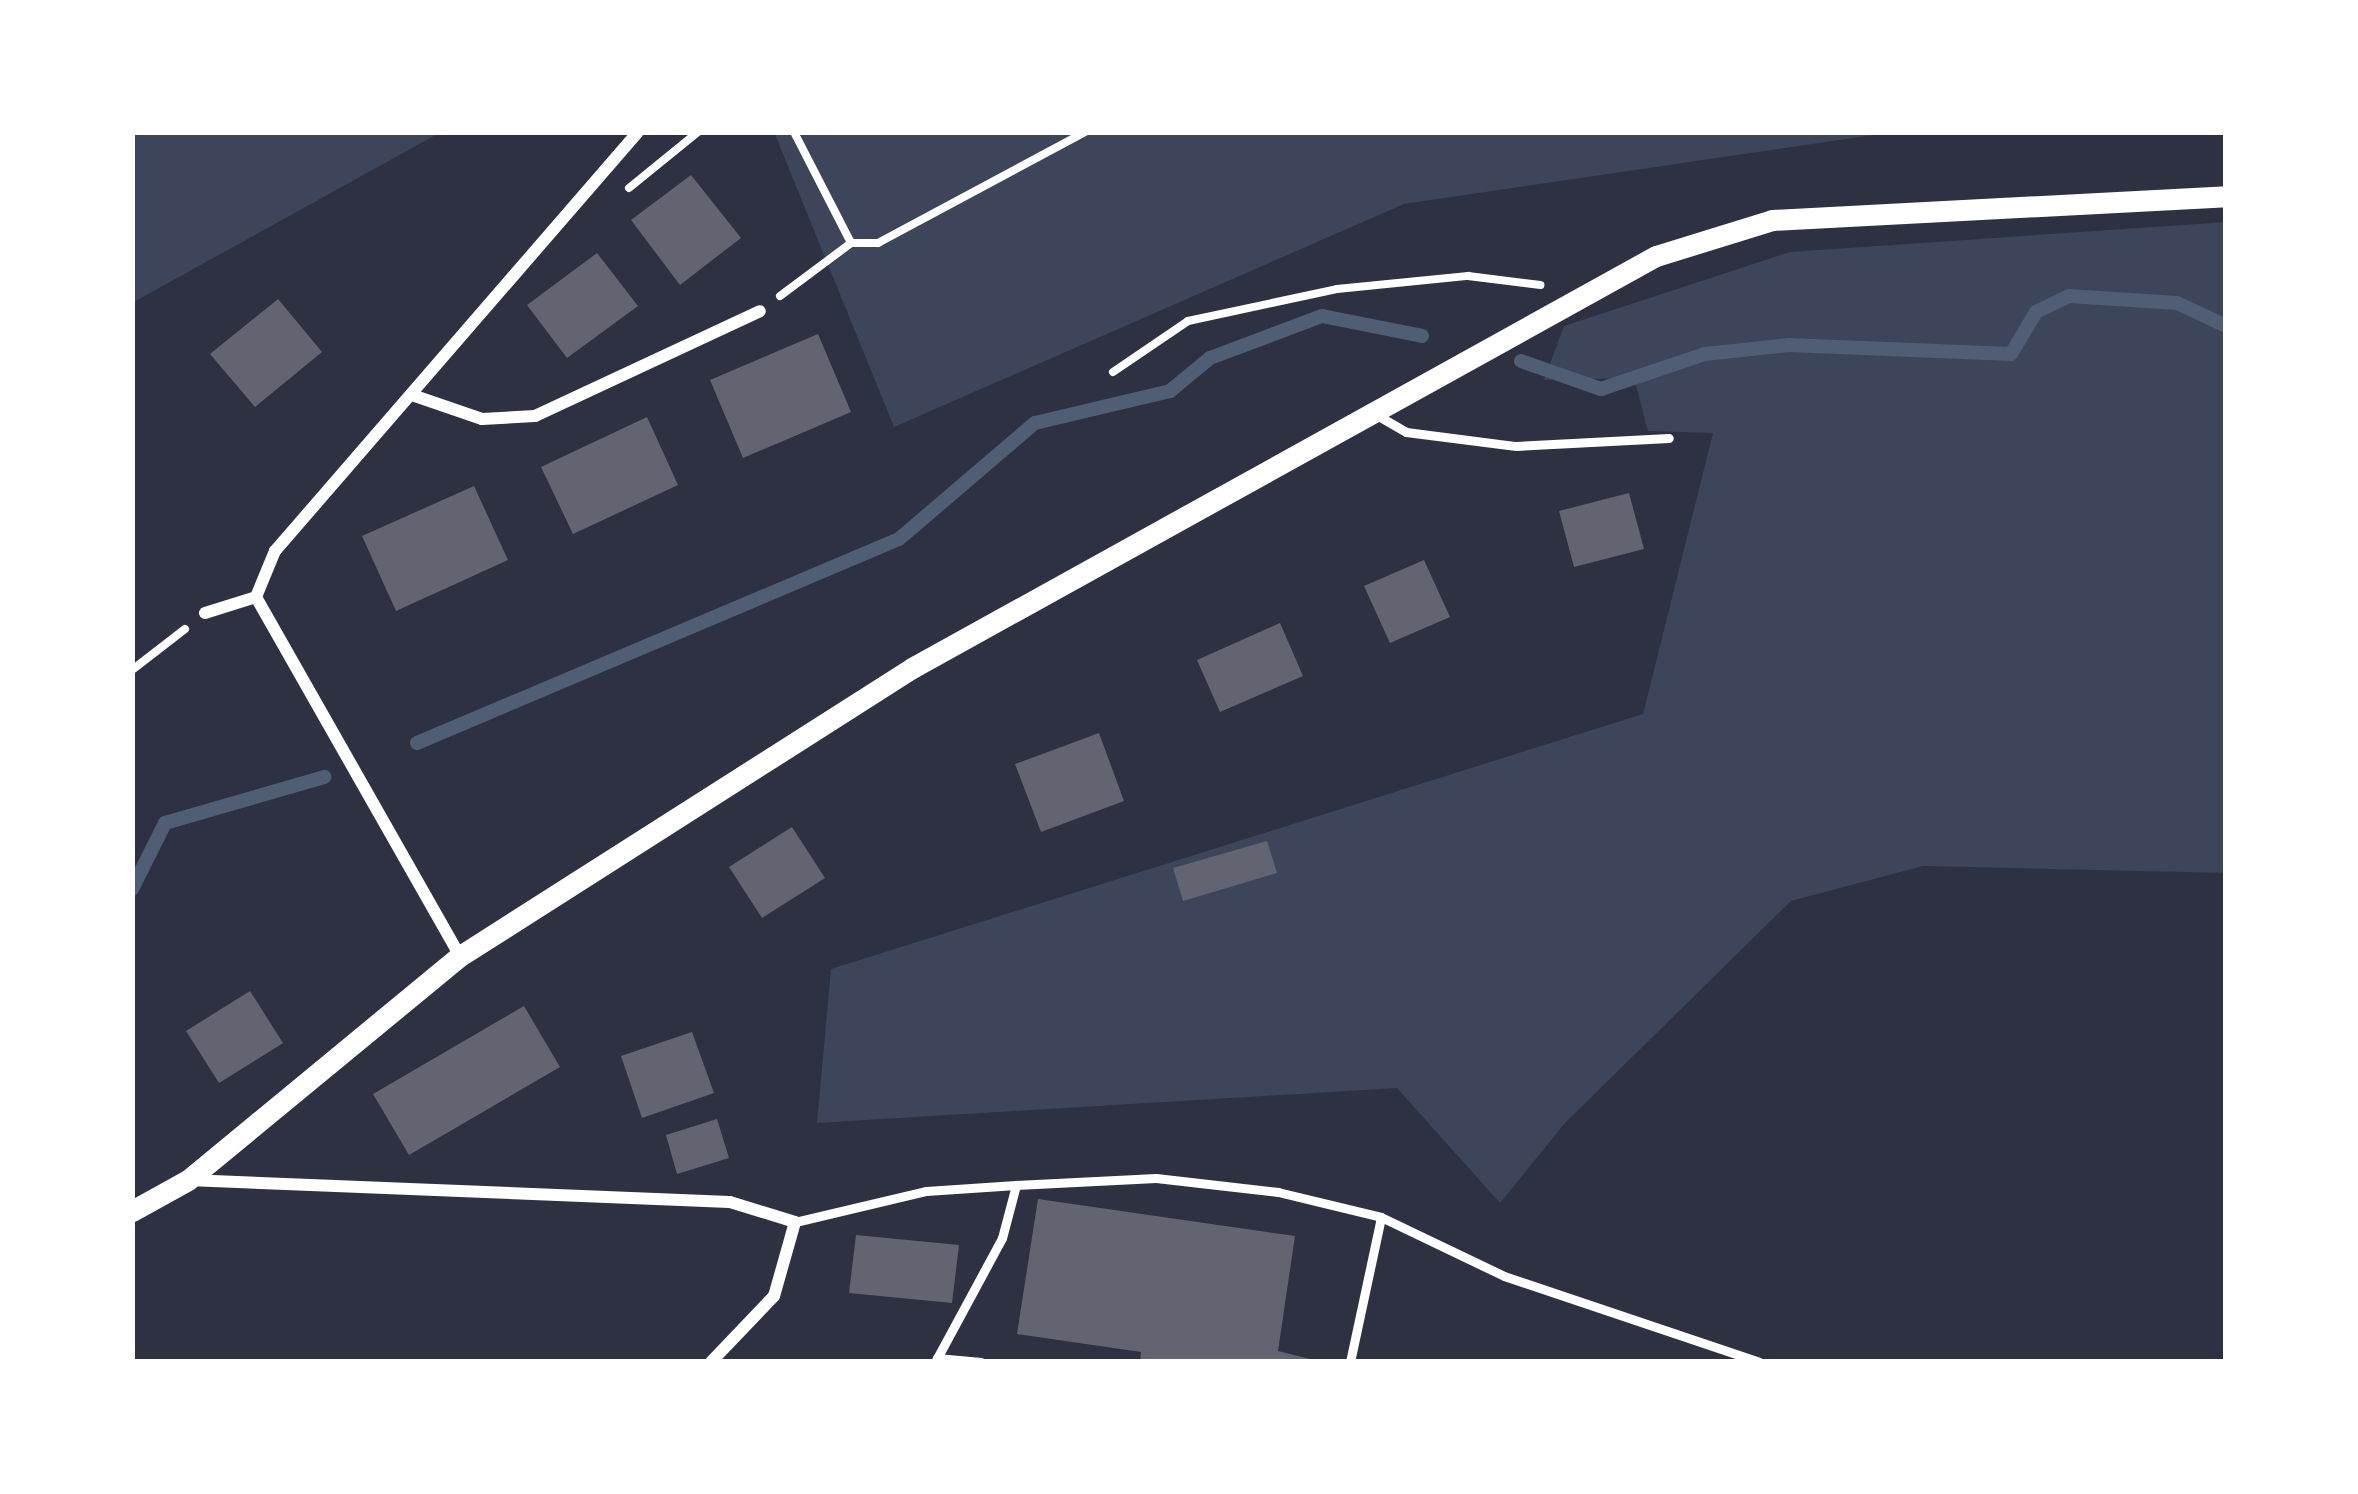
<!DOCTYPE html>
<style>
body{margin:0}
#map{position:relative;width:2358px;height:1494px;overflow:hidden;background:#2d3142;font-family:"Work Sans",sans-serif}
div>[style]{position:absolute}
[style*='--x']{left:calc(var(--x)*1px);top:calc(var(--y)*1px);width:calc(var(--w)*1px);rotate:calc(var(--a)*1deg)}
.green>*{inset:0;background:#3c4559}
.stream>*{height:14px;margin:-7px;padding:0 7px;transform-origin:7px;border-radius:7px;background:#4f5d75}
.building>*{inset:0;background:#626471}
.path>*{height:8px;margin:-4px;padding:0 4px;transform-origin:4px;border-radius:4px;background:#fff}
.service>*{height:9px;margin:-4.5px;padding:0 4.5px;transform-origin:4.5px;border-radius:4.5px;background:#fff}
.minor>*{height:12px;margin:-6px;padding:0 6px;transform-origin:6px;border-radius:6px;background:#fff}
.tertiary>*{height:21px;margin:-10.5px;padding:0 10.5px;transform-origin:10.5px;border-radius:10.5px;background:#fff}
span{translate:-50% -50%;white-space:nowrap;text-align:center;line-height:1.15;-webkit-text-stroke:9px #fff;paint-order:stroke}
.frame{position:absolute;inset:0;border:135px solid #fff;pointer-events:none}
</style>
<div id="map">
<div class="green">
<div style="clip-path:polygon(132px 132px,441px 132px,132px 303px)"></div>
<div style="clip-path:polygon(774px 132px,1894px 132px,1404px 204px,894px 427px)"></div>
<div style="clip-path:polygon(2226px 222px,2226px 873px,1923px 866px,1791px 901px,1565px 1123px,1500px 1203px,1397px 1088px,817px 1123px,831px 969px,1643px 714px,1713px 433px,1648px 431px,1634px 378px,1544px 380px,1564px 326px,1790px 252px)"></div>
</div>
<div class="stream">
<div style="--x:1521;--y:361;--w:85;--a:19.3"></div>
<div style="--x:1601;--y:389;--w:110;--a:-18.6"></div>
<div style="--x:1705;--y:354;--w:84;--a:-6.1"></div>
<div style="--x:1789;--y:345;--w:222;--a:2.3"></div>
<div style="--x:2011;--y:354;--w:49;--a:-59.2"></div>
<div style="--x:2036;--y:312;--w:37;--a:-26"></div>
<div style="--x:2069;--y:296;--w:108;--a:3.7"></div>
<div style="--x:2177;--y:303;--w:54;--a:25.1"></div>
<div style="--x:417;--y:743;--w:523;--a:-22.94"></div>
<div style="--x:899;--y:539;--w:179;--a:-40.5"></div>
<div style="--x:1035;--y:423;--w:139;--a:-13.3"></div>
<div style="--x:1170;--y:391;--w:52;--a:-39.5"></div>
<div style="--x:1210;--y:358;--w:120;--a:-20.6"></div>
<div style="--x:1322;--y:316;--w:102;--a:11.3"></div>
<div style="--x:132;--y:889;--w:74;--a:-63.4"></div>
<div style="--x:165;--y:823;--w:166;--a:-16.1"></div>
</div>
<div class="building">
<div style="clip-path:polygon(691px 175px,741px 238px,680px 285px,631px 220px)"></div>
<div style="clip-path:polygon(597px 253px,638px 306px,567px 358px,527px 305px)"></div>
<div style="clip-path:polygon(278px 299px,322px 352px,255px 407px,210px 354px)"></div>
<div style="clip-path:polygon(818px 334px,851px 412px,743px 458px,710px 380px)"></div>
<div style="clip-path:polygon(647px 417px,678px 485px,573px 534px,541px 467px)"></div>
<div style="clip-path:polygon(474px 486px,508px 560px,396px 611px,362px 536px)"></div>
<div style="clip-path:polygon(1629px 493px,1644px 549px,1574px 567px,1559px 511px)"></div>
<div style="clip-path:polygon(1424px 560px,1450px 617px,1390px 643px,1364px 586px)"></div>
<div style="clip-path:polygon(1280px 623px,1303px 676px,1220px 712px,1197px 660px)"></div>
<div style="clip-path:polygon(1099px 733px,1124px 801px,1041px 832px,1015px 764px)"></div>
<div style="clip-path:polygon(792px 827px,825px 878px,762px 918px,729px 867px)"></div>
<div style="clip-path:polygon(1267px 841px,1277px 873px,1183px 901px,1173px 868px)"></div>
<div style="clip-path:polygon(250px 991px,283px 1043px,219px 1083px,186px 1031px)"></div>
<div style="clip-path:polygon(524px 1006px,560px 1067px,409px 1155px,373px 1094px)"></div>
<div style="clip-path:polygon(692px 1032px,714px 1093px,642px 1118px,621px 1056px)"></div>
<div style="clip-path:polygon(717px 1119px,729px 1158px,677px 1174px,666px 1135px)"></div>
<div style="clip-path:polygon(1038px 1199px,1295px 1236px,1278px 1351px,1322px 1362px,1140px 1362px,1141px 1352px,1017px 1334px)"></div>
<div style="clip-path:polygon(856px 1235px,959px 1245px,952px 1303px,849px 1293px)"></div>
</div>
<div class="path">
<div style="--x:794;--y:132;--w:125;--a:62.8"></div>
<div style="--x:851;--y:243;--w:27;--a:0"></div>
<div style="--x:878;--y:243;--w:235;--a:-28.2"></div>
<div style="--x:629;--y:188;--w:89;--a:-39.1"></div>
<div style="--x:780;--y:296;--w:89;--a:-36.7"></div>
<div style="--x:1113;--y:372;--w:91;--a:-34.2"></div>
<div style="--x:1188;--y:321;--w:152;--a:-12.1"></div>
<div style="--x:1337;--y:289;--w:132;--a:-5.7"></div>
<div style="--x:1468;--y:276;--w:73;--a:7.1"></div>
<div style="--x:132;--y:670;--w:67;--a:-37.7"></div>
</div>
<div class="service">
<div style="--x:1375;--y:414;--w:36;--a:30"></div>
<div style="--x:1406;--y:432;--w:111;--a:7.3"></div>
<div style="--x:1516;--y:446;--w:153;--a:-3"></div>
<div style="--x:795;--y:1222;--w:135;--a:-13.3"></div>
<div style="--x:926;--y:1191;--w:90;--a:-3.8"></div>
<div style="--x:1016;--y:1185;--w:140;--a:-2.9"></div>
<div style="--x:1156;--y:1178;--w:123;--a:6.5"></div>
<div style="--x:1278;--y:1192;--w:106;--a:13.6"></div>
<div style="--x:1381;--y:1217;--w:136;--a:25.6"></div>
<div style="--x:1504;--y:1276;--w:269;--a:18.6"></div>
<div style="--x:937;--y:1358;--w:44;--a:5.2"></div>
<div style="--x:935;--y:1362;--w:141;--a:-61.6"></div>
<div style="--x:1002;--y:1238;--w:55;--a:-75.2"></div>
<div style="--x:1350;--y:1362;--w:148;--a:-77.9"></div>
</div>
<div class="minor">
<div style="--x:412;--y:395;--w:74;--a:18.9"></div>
<div style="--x:482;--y:419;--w:53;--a:-3.2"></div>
<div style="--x:535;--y:416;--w:248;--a:-25"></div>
<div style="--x:256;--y:597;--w:413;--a:60.4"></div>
<div style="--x:205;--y:613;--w:53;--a:-17.4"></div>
<div style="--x:256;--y:597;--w:50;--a:-67.6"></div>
<div style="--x:275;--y:551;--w:554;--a:-49.1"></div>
<div style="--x:188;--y:1180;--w:542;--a:2.32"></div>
<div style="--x:730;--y:1202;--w:68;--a:17.1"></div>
<div style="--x:795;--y:1222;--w:77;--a:105.8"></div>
<div style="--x:774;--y:1296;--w:91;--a:133.7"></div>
</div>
<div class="tertiary">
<div style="--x:132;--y:1211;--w:64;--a:-29"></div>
<div style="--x:188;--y:1180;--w:352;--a:-39.5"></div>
<div style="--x:460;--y:956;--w:536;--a:-32.5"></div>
<div style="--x:912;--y:668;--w:850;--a:-28.98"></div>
<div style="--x:1656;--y:256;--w:121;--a:-17.2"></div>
<div style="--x:1772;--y:220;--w:455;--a:-3"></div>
</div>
<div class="frame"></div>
</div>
